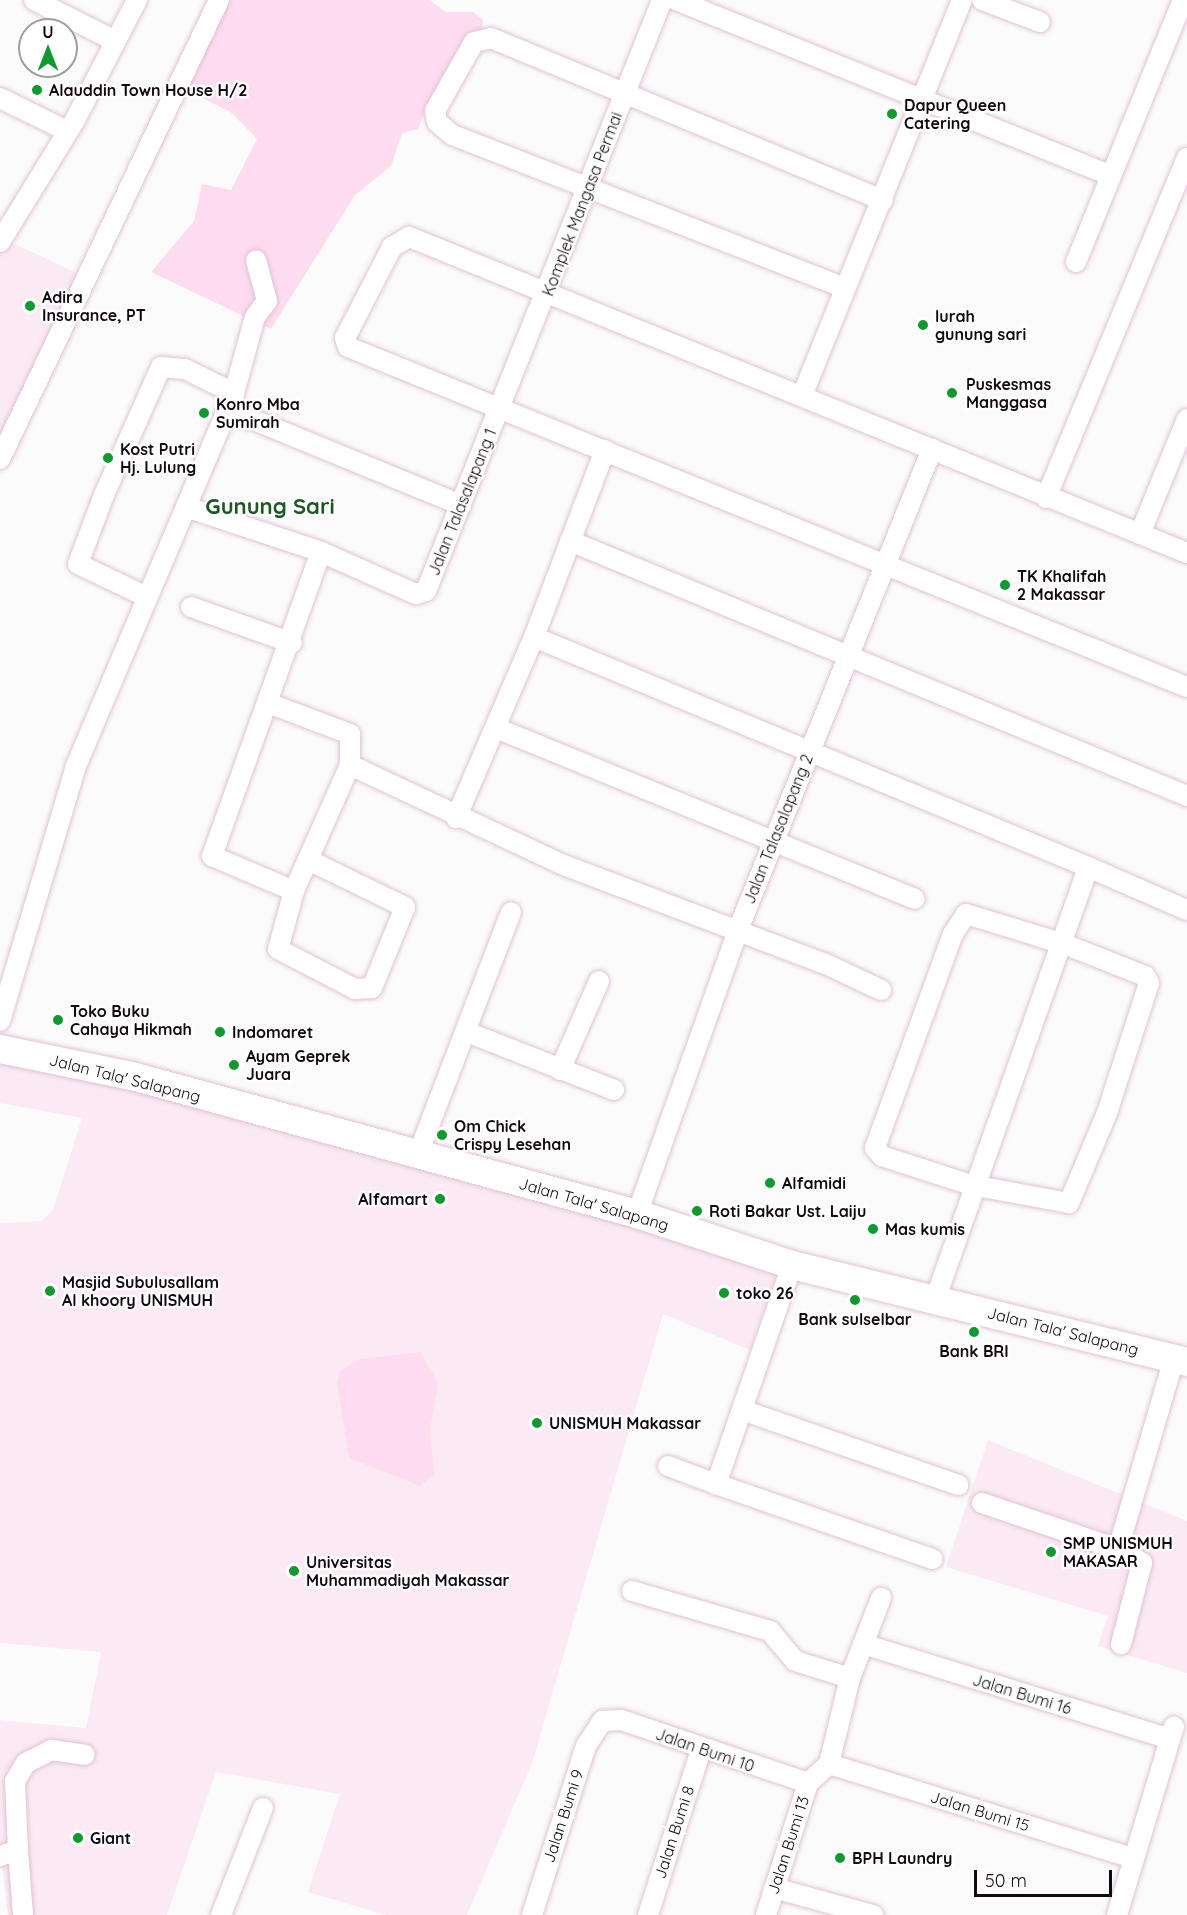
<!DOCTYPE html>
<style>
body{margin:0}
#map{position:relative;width:1187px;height:1915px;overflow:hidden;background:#fbfbfb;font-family:Quicksand,sans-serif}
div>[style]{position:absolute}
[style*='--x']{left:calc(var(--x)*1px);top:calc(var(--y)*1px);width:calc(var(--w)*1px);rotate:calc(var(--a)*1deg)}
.built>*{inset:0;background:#fbeaf3}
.green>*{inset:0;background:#fedcf0}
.roads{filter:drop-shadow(0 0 2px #e2c1d4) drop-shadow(0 0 2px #e2c1d4)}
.street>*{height:20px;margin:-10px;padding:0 10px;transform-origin:10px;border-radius:10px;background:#fff}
.secondary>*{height:28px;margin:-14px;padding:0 14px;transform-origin:14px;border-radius:14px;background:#fff}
.dots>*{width:16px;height:16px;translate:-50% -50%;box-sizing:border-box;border:3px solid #fff;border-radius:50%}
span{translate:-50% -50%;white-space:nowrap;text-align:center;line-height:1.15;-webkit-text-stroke:5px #fff;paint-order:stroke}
.poi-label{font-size:16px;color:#13080f;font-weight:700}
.left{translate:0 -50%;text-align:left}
.right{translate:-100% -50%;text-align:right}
.street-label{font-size:16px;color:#13080f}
.district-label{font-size:22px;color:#1e5724;font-weight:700}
.north{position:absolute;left:18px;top:18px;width:60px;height:60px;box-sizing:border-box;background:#fff;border:2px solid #a19c9f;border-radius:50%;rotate:0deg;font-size:16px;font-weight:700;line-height:24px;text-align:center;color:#13080f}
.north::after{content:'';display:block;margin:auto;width:21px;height:27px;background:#119930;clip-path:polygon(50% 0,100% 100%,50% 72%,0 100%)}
.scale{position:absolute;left:974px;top:1870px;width:138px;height:27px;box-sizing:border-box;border:3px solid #13080f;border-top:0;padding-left:8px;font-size:18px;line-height:21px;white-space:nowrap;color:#13080f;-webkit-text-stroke:4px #fff;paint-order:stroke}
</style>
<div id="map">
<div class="built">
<div style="clip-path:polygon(0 237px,83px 276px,0 453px)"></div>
<div style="clip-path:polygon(0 1062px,107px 1084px,780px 1264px,750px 1350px,663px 1314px,532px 1763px,467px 1915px,386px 1915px,308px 1892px,340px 1794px,216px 1772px,167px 1915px,8px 1915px,0 1851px,0 1720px,86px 1728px,101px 1652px,0 1643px,0 1223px,42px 1221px,53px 1210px,82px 1118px,0 1103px)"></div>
<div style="clip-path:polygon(988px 1440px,1187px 1521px,1187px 1673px,1098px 1646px,1108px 1616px,946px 1567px)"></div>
</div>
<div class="green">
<div style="clip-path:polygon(208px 0,429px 0,446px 12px,473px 12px,483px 20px,482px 32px,426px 109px,418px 129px,402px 133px,391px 166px,355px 195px,271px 329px,151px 272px,194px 221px,202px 184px,231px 190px,257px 139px,232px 113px,175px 84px,177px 65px)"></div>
<div style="clip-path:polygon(421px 1352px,438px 1384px,430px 1430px,434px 1474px,420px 1486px,349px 1458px,337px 1383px,340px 1371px,360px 1359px)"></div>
</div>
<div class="roads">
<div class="street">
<div style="--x:34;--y:0;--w:91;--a:26.8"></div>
<div style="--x:676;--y:0;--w:468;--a:22"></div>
<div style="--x:982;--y:0;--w:62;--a:20.8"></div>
<div style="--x:0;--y:98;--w:75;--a:26.2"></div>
<div style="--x:0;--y:242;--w:143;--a:-58.4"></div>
<div style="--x:75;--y:120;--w:135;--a:-62.7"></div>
<div style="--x:1076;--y:262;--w:283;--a:-67.8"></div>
<div style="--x:845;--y:288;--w:423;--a:-158.7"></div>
<div style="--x:451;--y:134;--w:18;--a:-139"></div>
<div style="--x:437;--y:122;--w:11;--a:-100"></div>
<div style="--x:435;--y:111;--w:79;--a:-60.5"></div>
<div style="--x:474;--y:42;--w:17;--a:-13"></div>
<div style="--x:491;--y:38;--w:424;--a:22.5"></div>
<div style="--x:802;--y:396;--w:427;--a:-68"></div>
<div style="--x:227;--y:409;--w:253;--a:22.3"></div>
<div style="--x:605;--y:450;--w:200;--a:110.8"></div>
<div style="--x:534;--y:637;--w:600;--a:22.55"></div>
<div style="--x:0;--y:459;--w:509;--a:-64.49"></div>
<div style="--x:1046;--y:498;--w:368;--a:-67.5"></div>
<div style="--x:186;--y:507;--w:142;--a:18.4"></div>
<div style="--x:321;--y:552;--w:104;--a:23.9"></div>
<div style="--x:416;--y:594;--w:10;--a:-17"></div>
<div style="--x:426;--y:591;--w:636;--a:-68.23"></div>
<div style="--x:1140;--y:534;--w:124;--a:-67.8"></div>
<div style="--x:570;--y:541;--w:668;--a:22.45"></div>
<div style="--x:1187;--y:553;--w:840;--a:-157.89"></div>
<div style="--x:409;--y:237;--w:20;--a:150"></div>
<div style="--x:392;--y:247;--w:102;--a:117.3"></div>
<div style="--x:345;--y:338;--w:9;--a:72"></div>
<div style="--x:348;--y:347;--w:905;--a:22.06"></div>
<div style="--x:147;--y:597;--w:76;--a:-154.4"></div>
<div style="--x:78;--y:564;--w:74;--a:-69.4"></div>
<div style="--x:104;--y:495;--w:140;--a:-66"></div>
<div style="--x:161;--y:367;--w:24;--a:5"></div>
<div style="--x:185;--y:369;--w:55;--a:26.1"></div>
<div style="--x:191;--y:607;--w:107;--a:19.6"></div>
<div style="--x:268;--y:703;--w:88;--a:20.7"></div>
<div style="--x:350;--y:734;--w:31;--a:90"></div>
<div style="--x:350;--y:765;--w:138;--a:114"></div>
<div style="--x:294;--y:891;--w:60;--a:105.4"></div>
<div style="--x:278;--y:949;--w:87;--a:27.5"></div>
<div style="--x:355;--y:989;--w:17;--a:-3"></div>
<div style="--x:372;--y:988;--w:87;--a:-67.8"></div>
<div style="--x:405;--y:907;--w:108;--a:-154.1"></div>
<div style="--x:496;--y:728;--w:452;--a:22.2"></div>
<div style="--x:350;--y:765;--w:238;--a:25.1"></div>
<div style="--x:566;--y:866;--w:278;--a:20.7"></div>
<div style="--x:826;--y:964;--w:61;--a:25.3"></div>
<div style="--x:456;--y:818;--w:197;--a:-66.7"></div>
<div style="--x:294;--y:891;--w:89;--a:-156.9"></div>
<div style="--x:212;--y:856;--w:323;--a:-70.3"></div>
<div style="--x:966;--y:914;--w:102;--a:17"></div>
<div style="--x:1064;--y:944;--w:87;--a:21.6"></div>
<div style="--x:1145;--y:976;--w:8;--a:60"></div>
<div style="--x:1149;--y:983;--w:137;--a:107.9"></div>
<div style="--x:1107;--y:1113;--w:98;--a:112.9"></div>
<div style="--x:1069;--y:1203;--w:100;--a:-169.6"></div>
<div style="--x:971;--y:1185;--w:94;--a:-162"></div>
<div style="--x:882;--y:1156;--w:11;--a:-131"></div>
<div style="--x:875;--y:1148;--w:228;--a:-70"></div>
<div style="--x:953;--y:934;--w:24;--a:-57"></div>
<div style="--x:0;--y:1021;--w:266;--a:-73.4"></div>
<div style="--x:76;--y:766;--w:405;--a:-67"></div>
<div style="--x:234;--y:393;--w:79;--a:-74.6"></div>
<div style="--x:255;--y:317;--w:20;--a:-53"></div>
<div style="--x:267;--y:301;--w:42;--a:-105"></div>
<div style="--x:467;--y:1032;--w:158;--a:21.5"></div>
<div style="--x:560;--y:1070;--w:97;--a:-66.3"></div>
<div style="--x:417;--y:1157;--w:262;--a:-69"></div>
<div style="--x:637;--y:1214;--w:301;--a:-70.4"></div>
<div style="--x:738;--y:930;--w:519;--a:-68.03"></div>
<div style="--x:792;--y:1265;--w:232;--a:109.1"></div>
<div style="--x:716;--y:1484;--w:229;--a:19.1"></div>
<div style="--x:935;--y:1300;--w:459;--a:-70.5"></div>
<div style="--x:1088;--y:867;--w:108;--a:23.5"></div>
<div style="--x:742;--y:1410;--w:229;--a:19.1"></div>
<div style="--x:668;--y:1466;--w:51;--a:20.6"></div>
<div style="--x:982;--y:1503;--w:144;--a:18.7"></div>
<div style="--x:1118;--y:1549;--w:28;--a:30"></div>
<div style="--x:1142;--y:1563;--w:84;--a:104.5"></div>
<div style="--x:1118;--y:1549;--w:198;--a:-73.6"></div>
<div style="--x:632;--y:1591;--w:144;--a:16.2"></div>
<div style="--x:770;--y:1631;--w:39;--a:50"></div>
<div style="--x:795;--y:1661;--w:58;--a:17.2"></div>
<div style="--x:863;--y:1644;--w:321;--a:17.2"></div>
<div style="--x:1170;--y:1739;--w:13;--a:-72"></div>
<div style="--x:829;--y:1764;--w:317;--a:17.2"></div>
<div style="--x:18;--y:1850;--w:65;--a:85.6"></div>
<div style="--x:0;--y:1856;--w:19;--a:-18"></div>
<div style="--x:18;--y:1850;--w:69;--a:-92.5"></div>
<div style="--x:15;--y:1781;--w:21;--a:-59"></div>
<div style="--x:26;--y:1763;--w:28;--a:-27"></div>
<div style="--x:51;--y:1750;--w:34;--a:8"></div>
<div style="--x:774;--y:1888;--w:103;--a:15.3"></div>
<div style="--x:221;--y:1915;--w:115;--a:-68.6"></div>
<div style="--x:532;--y:1915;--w:177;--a:-72.3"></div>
<div style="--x:586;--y:1746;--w:30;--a:-57"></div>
<div style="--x:602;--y:1721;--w:19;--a:-3"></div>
<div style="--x:621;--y:1720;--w:197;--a:18.6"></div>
<div style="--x:648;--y:1915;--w:173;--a:-72.2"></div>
<div style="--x:766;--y:1915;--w:139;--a:-72.3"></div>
<div style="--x:808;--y:1783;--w:28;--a:-42"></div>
<div style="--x:829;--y:1764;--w:89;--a:-76.3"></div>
<div style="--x:850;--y:1678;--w:86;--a:-68.8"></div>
<div style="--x:1117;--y:1915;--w:184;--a:-73.2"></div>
</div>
<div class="secondary">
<div style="--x:0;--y:1049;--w:135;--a:11.6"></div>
<div style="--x:132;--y:1076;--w:524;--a:15.28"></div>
<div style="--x:637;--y:1214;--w:163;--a:18.2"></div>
<div style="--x:792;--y:1265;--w:407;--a:13.8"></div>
</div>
</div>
<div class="dots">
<div style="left:37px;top:90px;background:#119930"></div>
<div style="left:892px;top:114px;background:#119930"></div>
<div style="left:30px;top:306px;background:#119930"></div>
<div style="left:923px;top:325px;background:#119930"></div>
<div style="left:952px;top:393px;background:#119930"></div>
<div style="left:204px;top:413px;background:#119930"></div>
<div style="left:108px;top:458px;background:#119930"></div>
<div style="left:1005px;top:585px;background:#119930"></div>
<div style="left:58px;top:1020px;background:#119930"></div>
<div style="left:220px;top:1032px;background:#119930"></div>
<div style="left:234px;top:1065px;background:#119930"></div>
<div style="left:442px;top:1135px;background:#119930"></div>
<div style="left:770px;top:1183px;background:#119930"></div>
<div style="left:440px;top:1199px;background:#119930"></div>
<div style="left:697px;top:1211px;background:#119930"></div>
<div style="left:873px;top:1229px;background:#119930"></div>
<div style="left:50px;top:1291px;background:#119930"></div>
<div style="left:724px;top:1293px;background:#119930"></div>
<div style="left:855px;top:1300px;background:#119930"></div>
<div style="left:974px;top:1332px;background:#119930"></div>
<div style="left:537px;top:1423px;background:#119930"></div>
<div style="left:1051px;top:1552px;background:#119930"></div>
<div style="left:294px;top:1571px;background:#119930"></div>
<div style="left:78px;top:1838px;background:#119930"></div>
<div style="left:840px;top:1858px;background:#119930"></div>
</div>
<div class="poi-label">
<span class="left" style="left:49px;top:90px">Alauddin Town House H/2</span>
<span class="left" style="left:904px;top:114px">Dapur Queen<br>Catering</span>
<span class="left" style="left:42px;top:306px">Adira<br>Insurance, PT</span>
<span class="left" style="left:935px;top:325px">lurah<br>gunung sari</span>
<span class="left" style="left:966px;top:393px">Puskesmas<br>Manggasa</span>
<span class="left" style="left:216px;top:413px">Konro Mba<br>Sumirah</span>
<span class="left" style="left:120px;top:458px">Kost Putri<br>Hj. Lulung</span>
<span class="left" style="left:1017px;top:585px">TK Khalifah<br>2 Makassar</span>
<span class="left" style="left:70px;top:1020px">Toko Buku<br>Cahaya Hikmah</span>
<span class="left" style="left:232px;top:1032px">Indomaret</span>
<span class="left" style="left:246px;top:1065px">Ayam Geprek<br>Juara</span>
<span class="left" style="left:454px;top:1135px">Om Chick<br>Crispy Lesehan</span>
<span class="left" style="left:782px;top:1183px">Alfamidi</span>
<span class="right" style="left:428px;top:1199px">Alfamart</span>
<span class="left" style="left:709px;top:1211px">Roti Bakar Ust. Laiju</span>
<span class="left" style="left:885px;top:1229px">Mas kumis</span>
<span class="left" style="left:62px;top:1291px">Masjid Subulusallam<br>Al khoory UNISMUH</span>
<span class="left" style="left:736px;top:1293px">toko 26</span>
<span style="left:855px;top:1319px">Bank sulselbar</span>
<span style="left:974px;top:1351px">Bank BRI</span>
<span class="left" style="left:549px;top:1423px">UNISMUH Makassar</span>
<span class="left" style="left:1063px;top:1552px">SMP UNISMUH<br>MAKASAR</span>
<span class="left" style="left:306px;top:1571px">Universitas<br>Muhammadiyah Makassar</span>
<span class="left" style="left:90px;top:1838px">Giant</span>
<span class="left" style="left:852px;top:1858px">BPH Laundry</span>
</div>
<div class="street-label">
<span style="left:582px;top:204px;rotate:-69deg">Komplek Mangasa Permai</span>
<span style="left:462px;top:502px;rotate:-68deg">Jalan Talasalapang 1</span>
<span style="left:778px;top:829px;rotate:-68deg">Jalan Talasalapang 2</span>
<span style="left:125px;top:1078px;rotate:14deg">Jalan Tala' Salapang</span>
<span style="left:594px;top:1204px;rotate:16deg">Jalan Tala' Salapang</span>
<span style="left:1063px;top:1331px;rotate:14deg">Jalan Tala' Salapang</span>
<span style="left:1022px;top:1694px;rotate:17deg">Jalan Bumi 16</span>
<span style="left:705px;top:1750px;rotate:19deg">Jalan Bumi 10</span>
<span style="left:980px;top:1811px;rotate:17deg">Jalan Bumi 15</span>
<span style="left:563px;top:1816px;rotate:-72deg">Jalan Bumi 9</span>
<span style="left:674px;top:1832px;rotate:-72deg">Jalan Bumi 8</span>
<span style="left:788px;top:1845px;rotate:-72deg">Jalan Bumi 13</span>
</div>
<div class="district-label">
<span style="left:270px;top:507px">Gunung Sari</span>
</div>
<div class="north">U</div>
<div class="scale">50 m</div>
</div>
